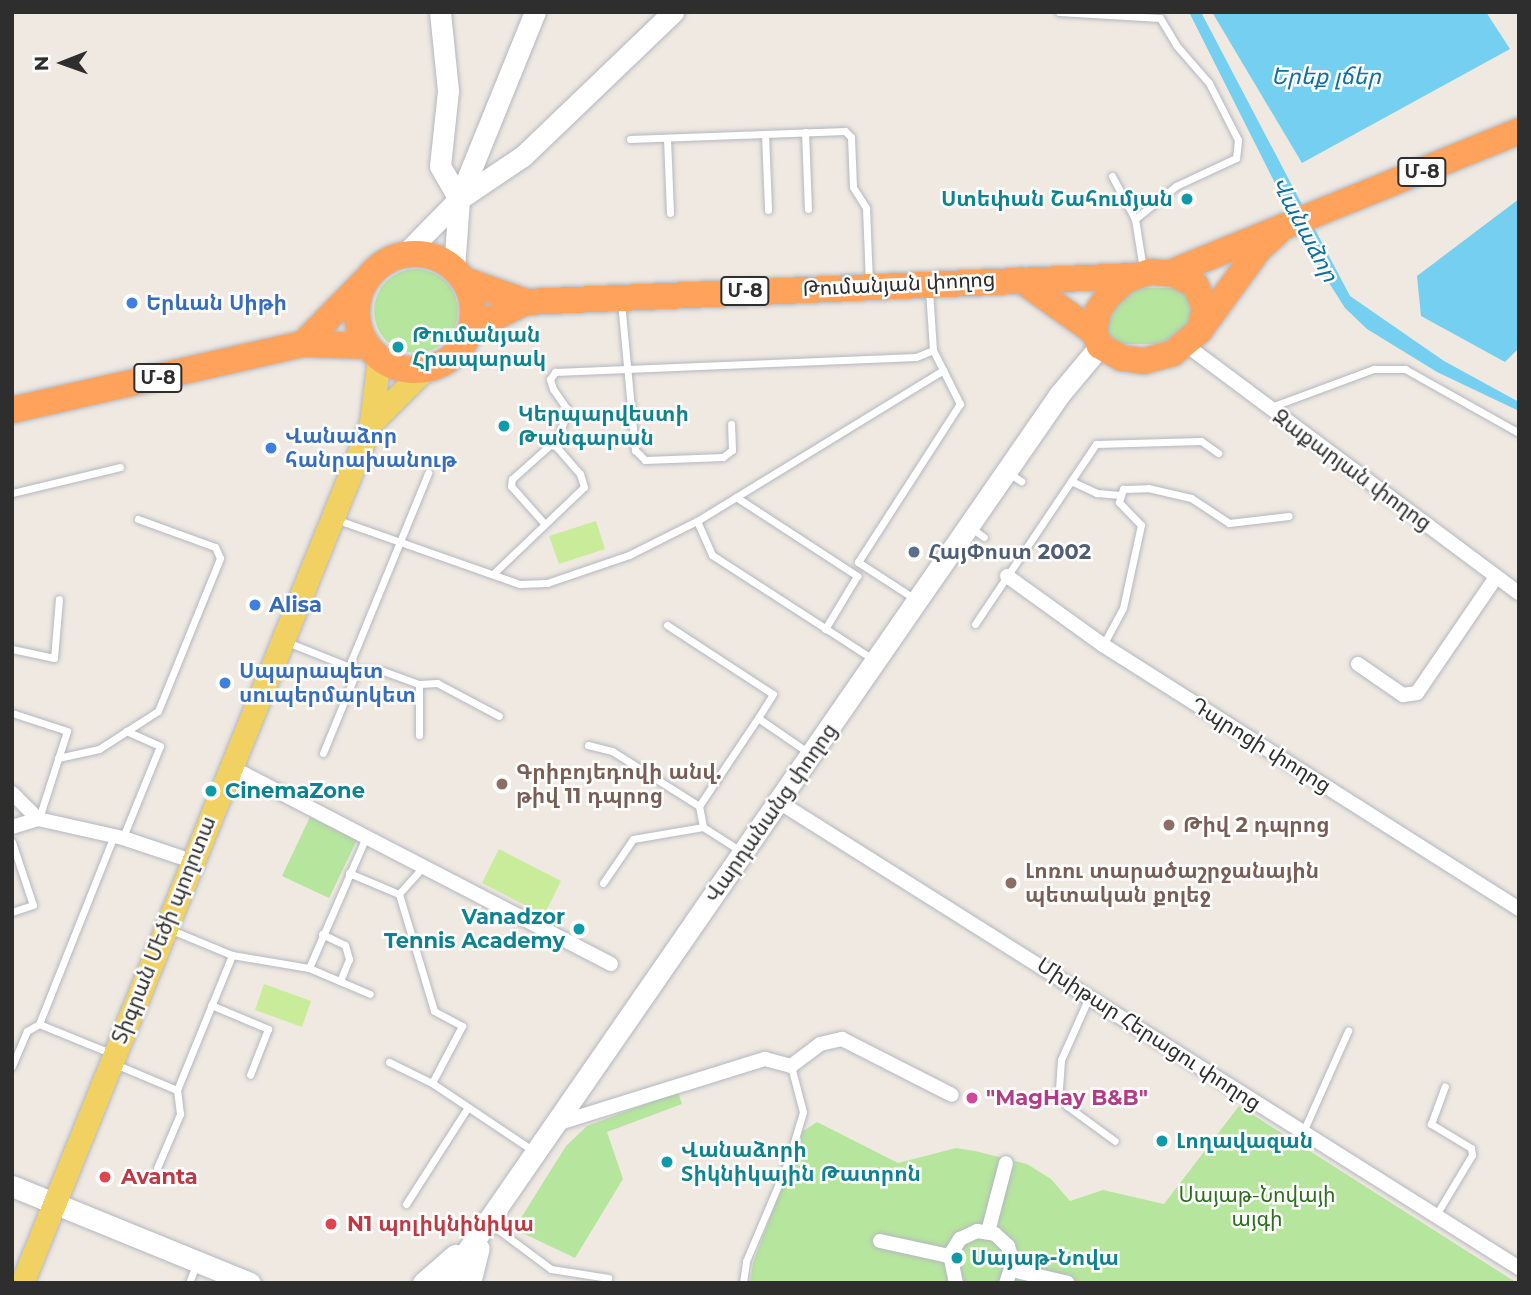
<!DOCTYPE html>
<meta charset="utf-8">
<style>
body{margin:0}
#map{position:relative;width:1531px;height:1295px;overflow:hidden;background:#efe9e1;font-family:Montserrat,"Noto Sans Armenian",sans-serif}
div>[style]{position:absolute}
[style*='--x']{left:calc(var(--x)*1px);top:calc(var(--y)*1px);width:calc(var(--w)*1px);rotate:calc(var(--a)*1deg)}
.green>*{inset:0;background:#b6e59e}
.round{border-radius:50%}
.pitch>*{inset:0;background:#c9ec9a}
.water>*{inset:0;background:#75cff0}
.roads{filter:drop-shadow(0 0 2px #b4b7c1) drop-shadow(0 0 2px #b4b7c1)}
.lane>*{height:7px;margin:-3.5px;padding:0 3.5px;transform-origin:3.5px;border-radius:3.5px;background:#fff}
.street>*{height:14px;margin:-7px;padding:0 7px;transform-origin:7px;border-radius:7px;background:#fff}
.secondary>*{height:21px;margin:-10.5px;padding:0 10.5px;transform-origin:10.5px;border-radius:10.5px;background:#fff}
.primary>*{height:23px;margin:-11.5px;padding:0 11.5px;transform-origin:11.5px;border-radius:11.5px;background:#f2d163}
.highway>*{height:26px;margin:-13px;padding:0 13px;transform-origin:13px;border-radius:13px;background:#ffa35c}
.highway>.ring{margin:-13px;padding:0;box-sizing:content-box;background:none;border:26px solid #ffa35c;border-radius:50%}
.dots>*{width:19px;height:19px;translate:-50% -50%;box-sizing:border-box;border:4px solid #fff;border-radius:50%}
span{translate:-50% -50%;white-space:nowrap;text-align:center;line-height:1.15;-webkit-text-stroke:5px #fff;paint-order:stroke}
.shield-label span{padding:2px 5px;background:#fff;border:2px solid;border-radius:5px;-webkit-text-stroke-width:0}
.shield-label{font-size:19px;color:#2e2e2e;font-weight:700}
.culture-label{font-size:21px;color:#0d838f;font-weight:700}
.right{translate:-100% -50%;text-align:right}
.left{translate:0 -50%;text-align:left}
.street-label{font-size:21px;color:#2e2e2e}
.shop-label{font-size:21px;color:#366cbe;font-weight:700}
.service-label{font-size:21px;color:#4e5e75;font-weight:700}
.education-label{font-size:21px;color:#785e54;font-weight:700}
.hotel-label{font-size:21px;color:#b23c85;font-weight:700}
.health-label{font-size:21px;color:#be3a42;font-weight:700}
.park-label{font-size:21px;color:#2c6e1b}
.water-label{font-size:23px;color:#0d6fa3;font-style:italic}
.frame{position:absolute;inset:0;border:14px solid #2e2e2e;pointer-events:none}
.north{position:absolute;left:28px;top:28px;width:70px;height:70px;-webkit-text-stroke:5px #fff;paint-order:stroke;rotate:269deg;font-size:19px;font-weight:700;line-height:28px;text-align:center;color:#2e2e2e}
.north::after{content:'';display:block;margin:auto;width:24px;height:32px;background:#2e2e2e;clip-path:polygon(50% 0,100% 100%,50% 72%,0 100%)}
</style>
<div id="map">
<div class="green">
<div class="round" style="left:374px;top:269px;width:84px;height:84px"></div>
<div style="clip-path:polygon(1146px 288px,1184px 288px,1194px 317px,1173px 340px,1154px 344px,1121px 344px,1105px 334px,1104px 315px,1130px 291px)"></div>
<div style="clip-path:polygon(310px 817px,357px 840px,329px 898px,282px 876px)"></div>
<div style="clip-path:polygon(678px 1092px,682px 1104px,607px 1132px,623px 1179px,575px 1258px,514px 1229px,566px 1146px,587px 1126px)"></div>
<div style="clip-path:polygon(1239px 1106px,1517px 1283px,750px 1283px,753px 1263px,803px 1131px,817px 1122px,898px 1163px,956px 1148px,975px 1151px,1027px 1164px,1051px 1179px,1070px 1201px,1103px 1190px,1164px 1204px)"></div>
</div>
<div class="pitch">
<div style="clip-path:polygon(596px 521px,605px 549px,559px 564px,549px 536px)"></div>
<div style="clip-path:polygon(499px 849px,561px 881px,544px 915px,482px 883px)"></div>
<div style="clip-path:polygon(264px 984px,311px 1001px,302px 1027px,255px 1010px)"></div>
</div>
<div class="water">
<div style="clip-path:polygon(1189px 12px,1202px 14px,1350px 296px,1444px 361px,1519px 402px,1519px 411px,1437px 372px,1367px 329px,1345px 308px,1310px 253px)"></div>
<div style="clip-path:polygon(1212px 12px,1486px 12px,1510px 49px,1302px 163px)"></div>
<div style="clip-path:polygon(1519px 199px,1519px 348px,1505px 362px,1421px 316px,1417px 276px)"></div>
</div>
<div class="roads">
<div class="lane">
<div style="--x:1059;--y:12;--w:101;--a:3.4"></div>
<div style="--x:1160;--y:18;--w:31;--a:59"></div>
<div style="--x:1176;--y:45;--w:50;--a:49"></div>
<div style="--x:1209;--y:83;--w:64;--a:63"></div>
<div style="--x:1238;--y:140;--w:18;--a:96"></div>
<div style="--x:1236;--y:158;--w:66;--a:155"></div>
<div style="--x:1176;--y:186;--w:53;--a:141.2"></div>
<div style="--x:805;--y:132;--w:77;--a:87.8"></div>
<div style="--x:765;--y:134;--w:76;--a:87.7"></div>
<div style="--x:667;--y:138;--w:75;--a:87.7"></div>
<div style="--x:630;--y:139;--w:215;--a:-2.1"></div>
<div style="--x:845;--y:131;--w:8;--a:45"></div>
<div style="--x:851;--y:137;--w:50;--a:87.7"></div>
<div style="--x:853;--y:187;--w:25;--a:58"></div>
<div style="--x:866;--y:208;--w:76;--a:87.7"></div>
<div style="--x:1112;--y:176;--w:49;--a:61.9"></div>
<div style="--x:1135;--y:219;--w:51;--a:80.9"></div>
<div style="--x:621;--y:302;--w:149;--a:84.6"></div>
<div style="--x:635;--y:450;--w:14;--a:45"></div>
<div style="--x:645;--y:460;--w:78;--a:-2.2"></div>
<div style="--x:723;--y:457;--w:11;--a:-38"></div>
<div style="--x:732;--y:450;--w:26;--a:-92"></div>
<div style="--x:1271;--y:407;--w:110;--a:-20.3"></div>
<div style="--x:1374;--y:369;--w:31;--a:0"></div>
<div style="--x:1405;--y:369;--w:131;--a:29.3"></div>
<div style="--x:1007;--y:472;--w:17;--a:33"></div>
<div style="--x:1071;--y:481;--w:29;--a:25"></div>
<div style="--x:1097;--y:493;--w:23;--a:5"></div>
<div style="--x:12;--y:493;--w:111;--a:-13.5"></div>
<div style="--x:736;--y:497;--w:145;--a:33.1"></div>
<div style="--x:857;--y:576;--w:62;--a:121.1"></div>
<div style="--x:335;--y:519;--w:196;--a:19.4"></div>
<div style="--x:520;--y:584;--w:27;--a:-2"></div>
<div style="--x:547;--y:583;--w:87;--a:-18.9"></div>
<div style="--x:629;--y:555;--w:76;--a:-26.6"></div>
<div style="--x:697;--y:521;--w:289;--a:-31.5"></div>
<div style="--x:697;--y:521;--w:37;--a:66"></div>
<div style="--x:712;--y:555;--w:193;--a:32.9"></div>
<div style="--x:543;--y:522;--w:48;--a:-131.6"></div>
<div style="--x:511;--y:486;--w:7;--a:-82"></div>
<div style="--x:512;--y:479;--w:51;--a:-41.8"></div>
<div style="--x:550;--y:445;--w:6;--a:9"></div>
<div style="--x:970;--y:527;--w:17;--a:36"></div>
<div style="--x:495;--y:572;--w:123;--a:-43.7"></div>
<div style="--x:584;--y:487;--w:14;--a:-107"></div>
<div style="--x:580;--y:474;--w:37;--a:-131"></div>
<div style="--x:556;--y:446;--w:39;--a:-73"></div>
<div style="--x:567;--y:409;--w:24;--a:-125"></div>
<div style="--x:553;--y:389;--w:10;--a:-107"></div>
<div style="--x:550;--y:379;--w:9;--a:-54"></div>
<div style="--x:555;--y:372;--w:361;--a:-2.4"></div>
<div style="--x:916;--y:357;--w:18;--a:-22"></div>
<div style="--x:915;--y:599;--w:68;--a:-147"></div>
<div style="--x:858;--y:562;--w:188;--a:-57.2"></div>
<div style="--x:960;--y:404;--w:60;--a:-116.6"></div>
<div style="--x:933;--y:350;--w:60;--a:-93.8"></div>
<div style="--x:975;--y:624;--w:217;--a:-56.1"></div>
<div style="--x:1096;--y:444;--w:105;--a:-1.6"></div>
<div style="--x:1201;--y:441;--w:21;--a:35"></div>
<div style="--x:667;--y:625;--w:126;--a:33.1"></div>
<div style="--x:773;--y:694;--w:28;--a:122"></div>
<div style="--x:287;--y:642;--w:75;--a:21.8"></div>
<div style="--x:357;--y:670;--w:26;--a:2"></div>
<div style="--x:383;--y:671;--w:38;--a:20"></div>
<div style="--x:419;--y:684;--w:18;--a:-3"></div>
<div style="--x:437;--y:683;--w:70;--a:28"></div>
<div style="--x:1103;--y:645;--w:42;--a:-61.6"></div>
<div style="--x:1123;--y:608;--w:85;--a:-77.8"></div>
<div style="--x:1141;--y:525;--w:32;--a:-134"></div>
<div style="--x:1119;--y:502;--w:14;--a:-73"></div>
<div style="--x:1123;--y:489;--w:25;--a:-2"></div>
<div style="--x:1148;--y:488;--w:44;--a:13.1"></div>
<div style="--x:1191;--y:498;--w:45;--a:33.3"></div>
<div style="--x:1229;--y:523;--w:60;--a:-6.7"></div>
<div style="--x:12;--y:649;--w:43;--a:12.1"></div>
<div style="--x:54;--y:658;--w:59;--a:-85.2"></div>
<div style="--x:349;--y:666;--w:209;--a:-67.7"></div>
<div style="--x:419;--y:684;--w:51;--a:90"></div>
<div style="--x:12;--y:713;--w:58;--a:18.1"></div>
<div style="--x:67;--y:731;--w:91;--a:107.8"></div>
<div style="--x:588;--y:745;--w:25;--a:14"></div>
<div style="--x:612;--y:751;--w:103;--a:32.3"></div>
<div style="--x:699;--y:806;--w:21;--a:79"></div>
<div style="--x:703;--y:827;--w:43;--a:32.6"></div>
<div style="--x:323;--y:753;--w:90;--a:-67.7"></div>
<div style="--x:58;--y:758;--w:42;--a:-12.4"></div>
<div style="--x:99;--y:749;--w:70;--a:-32.8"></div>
<div style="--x:158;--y:711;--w:165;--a:-67.9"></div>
<div style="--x:220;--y:558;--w:12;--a:-114"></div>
<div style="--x:215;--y:547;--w:82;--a:-160"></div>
<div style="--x:699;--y:806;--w:106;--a:-56.2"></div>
<div style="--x:758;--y:718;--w:62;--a:34.5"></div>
<div style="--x:123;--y:837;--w:98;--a:-67.9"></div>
<div style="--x:160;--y:746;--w:37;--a:-156"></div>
<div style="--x:12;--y:842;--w:66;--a:71.6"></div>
<div style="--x:33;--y:905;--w:22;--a:162"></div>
<div style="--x:423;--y:867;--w:36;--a:132"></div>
<div style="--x:399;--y:894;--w:122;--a:73.3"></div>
<div style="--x:434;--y:1011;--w:32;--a:28"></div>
<div style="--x:462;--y:1026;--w:64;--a:117.8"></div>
<div style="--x:432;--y:1083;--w:120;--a:33.8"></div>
<div style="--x:349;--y:873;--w:54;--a:22.8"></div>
<div style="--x:603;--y:883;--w:53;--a:-55.7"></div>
<div style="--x:633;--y:839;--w:71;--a:-9.7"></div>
<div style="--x:169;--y:929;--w:68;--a:22.4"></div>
<div style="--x:232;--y:955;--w:78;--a:9.6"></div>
<div style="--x:309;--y:968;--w:143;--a:-66.5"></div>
<div style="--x:322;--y:934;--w:25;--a:26"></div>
<div style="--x:345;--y:945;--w:15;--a:74"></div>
<div style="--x:349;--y:959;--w:24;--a:112"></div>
<div style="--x:309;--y:968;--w:66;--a:23.1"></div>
<div style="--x:1089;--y:997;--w:69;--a:114"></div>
<div style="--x:1061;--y:1060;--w:30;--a:94"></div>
<div style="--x:1059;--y:1090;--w:18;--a:63"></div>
<div style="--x:1067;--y:1106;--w:59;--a:36.1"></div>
<div style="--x:211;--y:1005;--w:62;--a:22.8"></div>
<div style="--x:268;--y:1029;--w:49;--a:111.4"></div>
<div style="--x:39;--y:1024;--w:202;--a:-68.3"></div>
<div style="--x:389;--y:1062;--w:48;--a:26"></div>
<div style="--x:115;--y:1064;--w:67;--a:22.8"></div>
<div style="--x:177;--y:1090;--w:146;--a:-67.8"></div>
<div style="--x:12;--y:1066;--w:38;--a:-67"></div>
<div style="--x:27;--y:1031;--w:14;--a:-30"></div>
<div style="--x:39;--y:1024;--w:77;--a:22.2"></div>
<div style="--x:1303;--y:1132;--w:111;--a:-66"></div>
<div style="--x:157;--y:1168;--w:59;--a:-66.9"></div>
<div style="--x:180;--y:1114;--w:24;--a:-97"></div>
<div style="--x:406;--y:1204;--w:115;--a:-57.4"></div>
<div style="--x:1436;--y:1215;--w:70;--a:-59"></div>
<div style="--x:1472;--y:1155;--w:7;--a:-98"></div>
<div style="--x:1471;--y:1148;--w:47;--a:-149"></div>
<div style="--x:1431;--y:1124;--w:40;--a:-69.8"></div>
<div style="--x:489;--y:1223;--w:77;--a:36.6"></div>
<div style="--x:551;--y:1269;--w:58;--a:9"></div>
<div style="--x:189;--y:1283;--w:19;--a:-69"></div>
<div style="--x:743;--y:1283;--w:22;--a:-82"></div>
<div style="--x:746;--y:1261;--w:108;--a:-67"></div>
<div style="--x:788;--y:1162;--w:52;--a:-73.3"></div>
<div style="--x:803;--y:1112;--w:48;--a:-104.6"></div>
</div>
<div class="street">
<div style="--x:1186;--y:345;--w:415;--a:36.7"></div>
<div style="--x:1007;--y:576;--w:118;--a:35.7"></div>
<div style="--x:1103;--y:645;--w:493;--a:32.4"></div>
<div style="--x:1358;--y:664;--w:55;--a:34.6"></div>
<div style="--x:1403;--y:695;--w:14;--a:-8"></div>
<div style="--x:1417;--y:693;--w:140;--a:-55.7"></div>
<div style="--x:231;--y:767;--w:428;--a:27.4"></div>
<div style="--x:12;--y:793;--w:37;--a:45"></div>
<div style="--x:38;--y:819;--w:87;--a:12.6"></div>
<div style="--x:123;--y:838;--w:73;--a:18.4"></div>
<div style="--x:779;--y:802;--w:875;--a:32.2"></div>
<div style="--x:12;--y:827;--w:27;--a:-17"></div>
<div style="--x:559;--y:1123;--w:216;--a:-17.3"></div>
<div style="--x:765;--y:1059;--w:27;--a:15"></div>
<div style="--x:791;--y:1066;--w:36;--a:-37"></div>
<div style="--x:820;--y:1044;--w:23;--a:-13"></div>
<div style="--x:842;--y:1039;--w:123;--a:27"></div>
<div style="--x:988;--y:1232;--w:71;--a:-75.4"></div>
<div style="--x:880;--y:1241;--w:71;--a:12.3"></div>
<div style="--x:1012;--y:1270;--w:57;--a:13.1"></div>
<div style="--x:956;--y:1283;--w:29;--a:-102"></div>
<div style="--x:950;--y:1255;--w:19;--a:-58"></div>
<div style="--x:960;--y:1239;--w:19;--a:-25"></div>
<div style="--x:977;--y:1231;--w:18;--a:9"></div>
<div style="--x:995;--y:1234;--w:18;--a:43"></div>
<div style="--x:1008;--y:1246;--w:17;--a:73"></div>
<div style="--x:1013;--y:1262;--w:22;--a:108"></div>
</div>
<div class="secondary">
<div style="--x:440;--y:12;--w:79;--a:84.2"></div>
<div style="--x:448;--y:91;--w:75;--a:96.1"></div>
<div style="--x:440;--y:166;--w:38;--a:60"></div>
<div style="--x:404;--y:255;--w:78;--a:-45.5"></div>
<div style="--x:459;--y:199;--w:77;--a:-33.9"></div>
<div style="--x:523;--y:156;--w:208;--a:-43.8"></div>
<div style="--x:454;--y:269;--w:70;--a:-85.9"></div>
<div style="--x:459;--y:199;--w:202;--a:-67.9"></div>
<div style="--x:12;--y:1186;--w:257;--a:22.2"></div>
<div style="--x:423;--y:1283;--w:43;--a:-41.2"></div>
<div style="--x:445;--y:1283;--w:1080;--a:-55.34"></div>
<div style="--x:1059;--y:395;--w:64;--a:-50.1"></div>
<div style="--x:470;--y:1283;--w:36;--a:-76"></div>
</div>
<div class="primary">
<div style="--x:371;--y:423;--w:75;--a:-45"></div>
<div style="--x:22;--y:1283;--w:928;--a:-67.91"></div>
<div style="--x:371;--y:423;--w:65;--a:-83"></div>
</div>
<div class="highway">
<div class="ring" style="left:357px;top:254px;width:90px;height:90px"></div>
<div style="--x:1170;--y:273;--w:377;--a:-22.1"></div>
<div style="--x:464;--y:280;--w:66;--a:19.5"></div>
<div style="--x:526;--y:302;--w:608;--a:-2.45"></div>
<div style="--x:1021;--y:280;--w:90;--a:35.5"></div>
<div style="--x:471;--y:329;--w:61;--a:-26.1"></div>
<div style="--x:1200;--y:330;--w:23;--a:-77"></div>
<div style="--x:1205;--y:308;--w:24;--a:-112"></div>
<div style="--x:1196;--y:286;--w:25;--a:-151"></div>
<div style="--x:1174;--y:274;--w:24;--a:-175"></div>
<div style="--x:1150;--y:272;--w:25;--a:162"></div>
<div style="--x:1126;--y:280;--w:24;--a:138"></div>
<div style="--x:1108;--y:296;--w:18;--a:124"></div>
<div style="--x:1098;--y:311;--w:21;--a:101"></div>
<div style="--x:1094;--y:332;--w:15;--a:67"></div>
<div style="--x:1100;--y:346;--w:25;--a:29"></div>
<div style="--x:1122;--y:358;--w:22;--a:8"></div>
<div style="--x:1144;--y:361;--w:30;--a:-15"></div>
<div style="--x:1173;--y:353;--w:35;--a:-40"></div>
<div style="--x:1200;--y:330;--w:100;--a:-53.9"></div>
<div style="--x:1259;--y:249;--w:24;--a:-42"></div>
<div style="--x:303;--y:344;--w:87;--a:-45.5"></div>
<div style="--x:12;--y:410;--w:298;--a:-12.8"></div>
<div style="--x:303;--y:344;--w:65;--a:1.8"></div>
</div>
</div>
<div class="dots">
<div style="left:1187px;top:199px;background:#0f9aa8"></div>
<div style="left:132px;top:303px;background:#3f7fe0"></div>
<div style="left:398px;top:347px;background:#0f9aa8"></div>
<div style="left:504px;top:426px;background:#0f9aa8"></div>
<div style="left:271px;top:448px;background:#3f7fe0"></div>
<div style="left:914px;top:552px;background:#5c6f8a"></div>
<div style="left:255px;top:605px;background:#3f7fe0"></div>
<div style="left:225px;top:683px;background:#3f7fe0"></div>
<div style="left:502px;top:784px;background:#8d6e63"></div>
<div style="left:211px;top:791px;background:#0f9aa8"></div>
<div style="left:1169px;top:825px;background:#8d6e63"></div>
<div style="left:1011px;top:883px;background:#8d6e63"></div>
<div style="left:579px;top:929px;background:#0f9aa8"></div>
<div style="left:972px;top:1098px;background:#d1479c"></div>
<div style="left:1162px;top:1141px;background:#0f9aa8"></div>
<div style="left:667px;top:1162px;background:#0f9aa8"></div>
<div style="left:105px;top:1177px;background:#e0444e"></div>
<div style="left:331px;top:1224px;background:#e0444e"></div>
<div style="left:957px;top:1258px;background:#0f9aa8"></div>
</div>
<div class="shield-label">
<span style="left:1422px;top:172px">Մ-8</span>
<span style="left:745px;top:291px">Մ-8</span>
<span style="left:158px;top:378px">Մ-8</span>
</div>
<div class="culture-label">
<span class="right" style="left:1173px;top:199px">Ստեփան Շահումյան</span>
<span class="left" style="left:412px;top:347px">Թումանյան<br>Հրապարակ</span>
<span class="left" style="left:518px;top:426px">Կերպարվեստի<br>Թանգարան</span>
<span class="left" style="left:225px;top:791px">CinemaZone</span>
<span class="right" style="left:565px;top:929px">Vanadzor<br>Tennis Academy</span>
<span class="left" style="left:1176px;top:1141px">Լողավազան</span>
<span class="left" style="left:681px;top:1162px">Վանաձորի<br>Տիկնիկային Թատրոն</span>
<span class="left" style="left:971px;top:1258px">Սայաթ-Նովա</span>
</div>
<div class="street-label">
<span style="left:899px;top:284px;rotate:-3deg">Թումանյան փողոց</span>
<span style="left:1352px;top:470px;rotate:36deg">Զաքարյան փողոց</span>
<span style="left:1261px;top:745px;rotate:32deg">Դպրոցի փողոց</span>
<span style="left:771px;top:813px;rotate:-55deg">Վարդանանց փողոց</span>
<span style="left:164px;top:930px;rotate:-68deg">Տիգրան Մեծի պողոտա</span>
<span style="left:1149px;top:1034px;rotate:33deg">Մխիթար Հերացու փողոց</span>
</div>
<div class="shop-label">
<span class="left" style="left:146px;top:303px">Երևան Սիթի</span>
<span class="left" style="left:285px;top:448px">Վանաձոր<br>հանրախանութ</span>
<span class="left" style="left:269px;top:605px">Alisa</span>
<span class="left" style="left:239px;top:683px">Սպարապետ<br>սուպերմարկետ</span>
</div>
<div class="service-label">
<span class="left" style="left:928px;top:552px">ՀայՓոստ 2002</span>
</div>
<div class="education-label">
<span class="left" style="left:516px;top:784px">Գրիբոյեդովի անվ.<br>թիվ 11 դպրոց</span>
<span class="left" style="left:1183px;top:825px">Թիվ 2 դպրոց</span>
<span class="left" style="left:1025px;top:883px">Լոռու տարածաշրջանային<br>պետական քոլեջ</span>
</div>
<div class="hotel-label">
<span class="left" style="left:986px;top:1098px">"MagHay B&amp;B"</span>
</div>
<div class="health-label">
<span class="left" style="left:121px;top:1177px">Avanta</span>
<span class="left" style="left:347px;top:1224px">N1 պոլիկնինիկա</span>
</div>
<div class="park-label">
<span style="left:1257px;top:1207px">Սայաթ-Նովայի<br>այգի</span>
</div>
<div class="water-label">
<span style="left:1326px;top:76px">Երեք լճեր</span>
<span style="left:1305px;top:229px;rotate:62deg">Վանաձոր</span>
</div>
<div class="frame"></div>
<div class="north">N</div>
</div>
